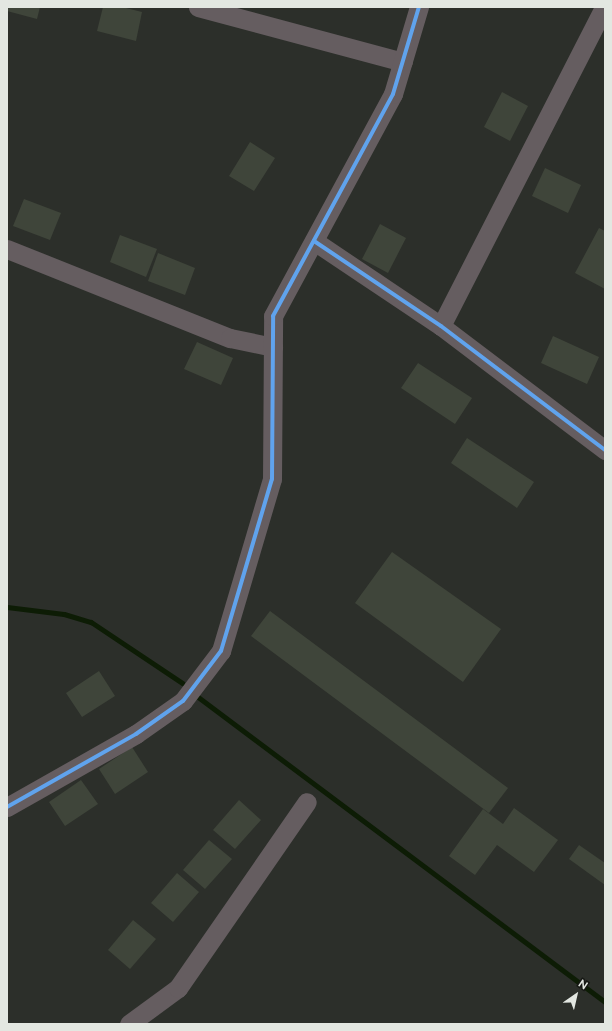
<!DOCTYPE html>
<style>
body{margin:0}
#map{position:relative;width:612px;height:1031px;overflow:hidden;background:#2c2f2a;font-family:Raleway,sans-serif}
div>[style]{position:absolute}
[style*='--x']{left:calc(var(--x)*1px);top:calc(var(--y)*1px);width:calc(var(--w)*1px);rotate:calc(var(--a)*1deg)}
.stream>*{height:5px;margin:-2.5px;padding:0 2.5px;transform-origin:2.5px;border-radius:2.5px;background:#0d1c05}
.building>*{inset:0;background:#3f453a}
.minor>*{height:19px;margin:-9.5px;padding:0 9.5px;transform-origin:9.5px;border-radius:9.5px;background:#655d60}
.cycleway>*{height:4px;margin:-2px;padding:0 2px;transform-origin:2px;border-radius:2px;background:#60a3ed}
span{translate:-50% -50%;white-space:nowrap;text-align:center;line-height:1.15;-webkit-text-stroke:3px #161814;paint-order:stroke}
.frame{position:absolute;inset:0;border:8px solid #e3e7e1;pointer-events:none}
.north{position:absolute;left:556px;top:975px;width:40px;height:40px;-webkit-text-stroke:3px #161814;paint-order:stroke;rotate:34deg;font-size:11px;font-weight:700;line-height:16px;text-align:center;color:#e3e7e1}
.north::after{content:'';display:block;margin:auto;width:14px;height:18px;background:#e3e7e1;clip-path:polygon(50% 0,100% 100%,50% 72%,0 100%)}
</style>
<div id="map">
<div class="stream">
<div style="--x:7;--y:607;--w:57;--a:7"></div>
<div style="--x:64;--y:614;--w:28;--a:17"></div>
<div style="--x:91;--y:622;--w:110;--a:33.8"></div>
<div style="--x:198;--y:697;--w:509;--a:36.85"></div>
</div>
<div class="building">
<div style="clip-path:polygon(7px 7px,40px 7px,37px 19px,7px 11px)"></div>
<div style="clip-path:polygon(103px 7px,122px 7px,142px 12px,136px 41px,97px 31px)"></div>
<div style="clip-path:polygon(502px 92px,528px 106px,510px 141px,484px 127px)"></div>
<div style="clip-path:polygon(250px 142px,275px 158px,254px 191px,229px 176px)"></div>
<div style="clip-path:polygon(545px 168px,581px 185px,568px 213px,532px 196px)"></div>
<div style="clip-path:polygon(24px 199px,61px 213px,50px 240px,13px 226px)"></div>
<div style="clip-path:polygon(380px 224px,406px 238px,388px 273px,362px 259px)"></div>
<div style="clip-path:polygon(599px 228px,605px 231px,605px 289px,575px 273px)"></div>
<div style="clip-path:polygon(120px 235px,157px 249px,146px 277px,110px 262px)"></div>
<div style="clip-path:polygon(158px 253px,195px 268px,185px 295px,148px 281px)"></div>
<div style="clip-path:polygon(553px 336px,599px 357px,587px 384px,541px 363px)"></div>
<div style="clip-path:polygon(197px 342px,233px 358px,221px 385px,184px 369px)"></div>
<div style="clip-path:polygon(418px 363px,472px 398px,455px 424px,401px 388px)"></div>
<div style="clip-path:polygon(467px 438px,534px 482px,517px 508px,451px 463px)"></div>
<div style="clip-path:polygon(392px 552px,501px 629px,463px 682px,355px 603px)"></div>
<div style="clip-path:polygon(270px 611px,508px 788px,489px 813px,251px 636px)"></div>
<div style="clip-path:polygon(99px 671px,115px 696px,82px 717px,66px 693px)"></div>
<div style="clip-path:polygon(132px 747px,148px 772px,115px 794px,99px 769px)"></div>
<div style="clip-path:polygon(81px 780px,98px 804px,65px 826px,49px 802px)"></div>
<div style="clip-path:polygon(239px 800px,261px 820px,235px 849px,213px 830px)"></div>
<div style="clip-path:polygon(514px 808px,558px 840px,534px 872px,497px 845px,475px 875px,449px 856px,483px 809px,503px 824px)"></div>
<div style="clip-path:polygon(209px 840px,232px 859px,205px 889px,183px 870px)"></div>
<div style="clip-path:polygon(579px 845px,605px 863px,605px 885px,569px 859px)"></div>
<div style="clip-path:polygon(177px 873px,199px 892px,173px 922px,151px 903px)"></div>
<div style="clip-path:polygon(133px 920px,156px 939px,130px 969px,108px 950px)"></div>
</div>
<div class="minor">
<div style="--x:198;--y:7;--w:212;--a:15"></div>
<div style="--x:314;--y:241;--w:153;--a:33.8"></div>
<div style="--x:441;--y:326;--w:206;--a:37.1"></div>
<div style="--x:7;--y:249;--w:240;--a:21.8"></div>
<div style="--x:230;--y:338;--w:44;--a:11.8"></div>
<div style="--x:441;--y:326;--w:358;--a:-62.9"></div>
<div style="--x:7;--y:807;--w:148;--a:-29.5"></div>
<div style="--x:136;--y:734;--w:57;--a:-35.1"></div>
<div style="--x:183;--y:701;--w:63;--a:-52.8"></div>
<div style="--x:221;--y:651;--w:179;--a:-73.5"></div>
<div style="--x:272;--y:479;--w:163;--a:-89.6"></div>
<div style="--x:273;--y:316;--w:252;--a:-61.6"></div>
<div style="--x:393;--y:94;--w:91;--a:-73.4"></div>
<div style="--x:129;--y:1024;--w:61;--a:-36.3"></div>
<div style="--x:178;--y:988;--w:226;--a:-55.3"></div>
</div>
<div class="cycleway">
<div style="--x:314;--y:241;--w:153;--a:33.8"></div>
<div style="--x:441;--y:326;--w:206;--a:37.1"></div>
<div style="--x:7;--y:807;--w:148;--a:-29.5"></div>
<div style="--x:136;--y:734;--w:57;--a:-35.1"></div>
<div style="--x:183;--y:701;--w:63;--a:-52.8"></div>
<div style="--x:221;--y:651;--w:179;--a:-73.5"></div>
<div style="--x:272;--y:479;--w:163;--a:-89.6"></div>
<div style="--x:273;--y:316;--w:252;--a:-61.6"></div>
<div style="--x:393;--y:94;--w:91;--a:-73.4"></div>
</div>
<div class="frame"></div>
<div class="north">N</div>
</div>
